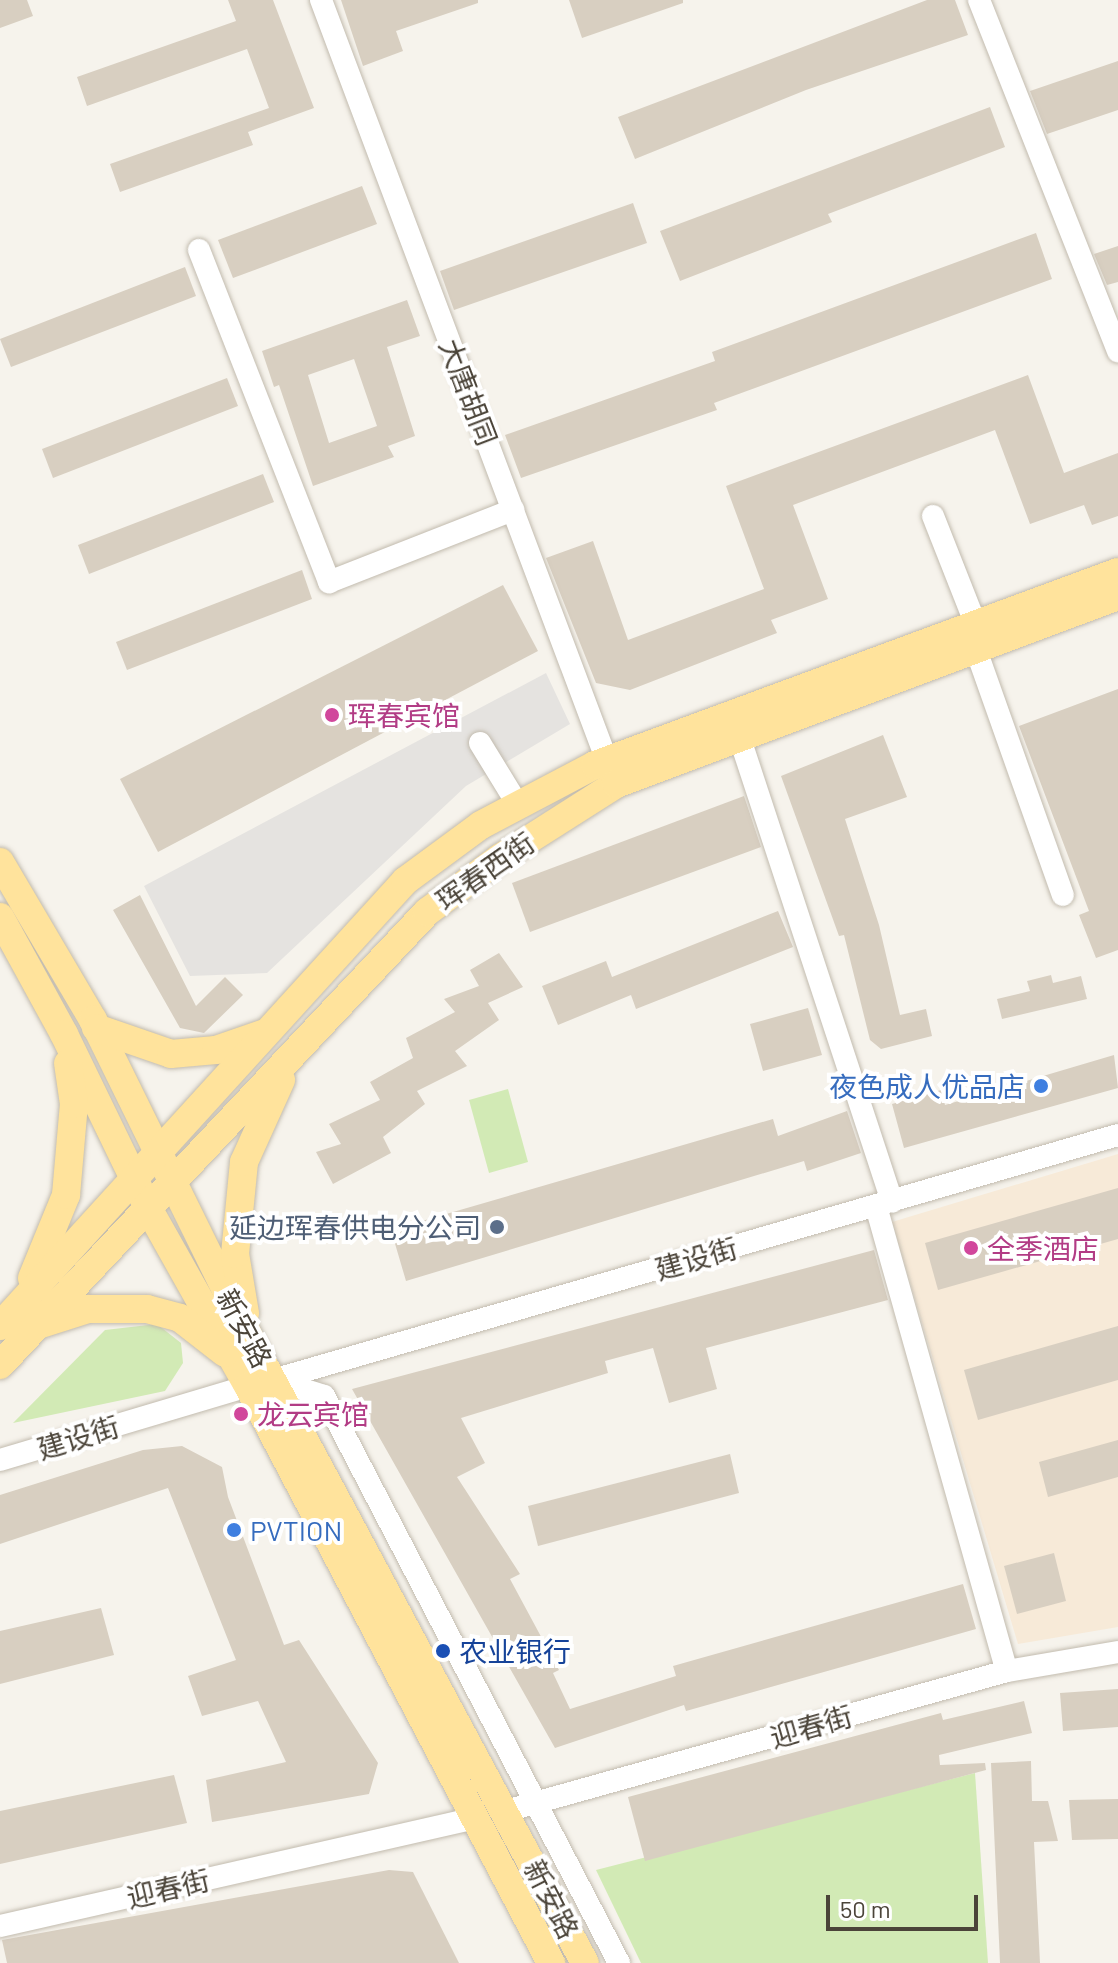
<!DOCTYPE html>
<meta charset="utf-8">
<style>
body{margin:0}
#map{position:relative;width:1118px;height:1963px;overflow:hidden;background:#f6f3ec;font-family:Barlow,"Noto Sans SC",sans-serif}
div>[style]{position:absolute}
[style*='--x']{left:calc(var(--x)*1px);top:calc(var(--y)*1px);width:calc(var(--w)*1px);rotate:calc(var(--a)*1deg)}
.commercial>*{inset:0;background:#f7ead8}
.green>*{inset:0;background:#d2eab5}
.parking>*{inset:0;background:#e5e3e0}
.building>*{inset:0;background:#d8cfc1}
.roads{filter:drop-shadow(0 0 2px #c2bbae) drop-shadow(0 0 2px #c2bbae)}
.minor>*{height:22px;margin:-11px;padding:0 11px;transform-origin:11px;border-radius:11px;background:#fff}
.major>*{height:28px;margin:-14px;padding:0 14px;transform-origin:14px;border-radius:14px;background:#ffe39c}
.dots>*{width:22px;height:22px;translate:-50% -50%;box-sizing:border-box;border:4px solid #fff;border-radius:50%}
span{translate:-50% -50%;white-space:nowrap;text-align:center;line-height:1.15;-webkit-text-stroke:8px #fff;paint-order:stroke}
.street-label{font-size:28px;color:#4b4439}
.hotel-label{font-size:28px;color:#b23c85}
.left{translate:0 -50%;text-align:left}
.shop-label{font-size:28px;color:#366cbe}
.right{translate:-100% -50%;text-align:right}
.service-label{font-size:28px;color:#4e5e75}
.transit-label{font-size:28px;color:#164399}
.scale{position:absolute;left:826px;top:1895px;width:152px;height:36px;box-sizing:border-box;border:4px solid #4b4439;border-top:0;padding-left:10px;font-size:24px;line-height:28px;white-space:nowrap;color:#4b4439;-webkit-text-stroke:6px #fff;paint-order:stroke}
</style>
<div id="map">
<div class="commercial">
<div style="clip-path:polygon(1118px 1154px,1118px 1627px,1018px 1644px,892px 1222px)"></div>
</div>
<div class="green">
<div style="clip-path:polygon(508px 1089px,528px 1162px,489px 1173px,469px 1100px)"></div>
<div style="clip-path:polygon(157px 1324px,181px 1343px,183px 1363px,165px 1391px,13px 1423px,105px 1330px)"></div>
<div style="clip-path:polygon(975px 1773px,988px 1963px,641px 1963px,596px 1870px)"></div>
</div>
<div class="parking">
<div style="clip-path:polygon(546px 673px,570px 724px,466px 786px,267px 973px,190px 976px,144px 886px)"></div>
</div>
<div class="building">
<div style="clip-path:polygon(0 0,27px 0,33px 16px,0 28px)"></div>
<div style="clip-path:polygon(228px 0,273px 0,314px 108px,248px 132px,253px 145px,120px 192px,110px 164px,269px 108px,247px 49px,87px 106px,77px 77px,236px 21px)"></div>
<div style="clip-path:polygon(341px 0,478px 0,478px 3px,396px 31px,403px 51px,363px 66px)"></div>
<div style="clip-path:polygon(569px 0,683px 0,683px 3px,582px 38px)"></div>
<div style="clip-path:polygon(927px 0,955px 0,968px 35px,806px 90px,635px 159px,618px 117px)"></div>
<div style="clip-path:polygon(1118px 61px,1118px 110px,1047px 134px,1030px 91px)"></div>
<div style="clip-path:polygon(990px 107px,1005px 147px,828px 214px,832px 222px,680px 281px,660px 231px)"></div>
<div style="clip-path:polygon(362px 186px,377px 224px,233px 278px,218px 240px)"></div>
<div style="clip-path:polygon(633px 203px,647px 243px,454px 310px,440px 271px)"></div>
<div style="clip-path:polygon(1036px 233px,1052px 279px,714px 403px,717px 410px,521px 478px,505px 435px,715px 361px,712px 352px)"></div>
<div style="clip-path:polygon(1118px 246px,1118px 282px,1107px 285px,1094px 254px)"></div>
<div style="clip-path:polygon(185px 267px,196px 296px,11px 367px,0 339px)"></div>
<div style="clip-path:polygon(evenodd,407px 300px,420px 336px,387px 347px,415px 436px,388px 446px,394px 457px,313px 486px,279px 385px,274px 387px,262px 351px,407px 300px,354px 359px,377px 426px,329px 443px,308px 375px,354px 359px)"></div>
<div style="clip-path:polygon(1028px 375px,1064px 473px,1118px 453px,1118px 516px,1092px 525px,1084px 505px,1030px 524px,995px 430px,793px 505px,828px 599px,771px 620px,777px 633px,630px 690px,596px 683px,546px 558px,593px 541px,628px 640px,764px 589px,726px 486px)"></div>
<div style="clip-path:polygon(227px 378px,238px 406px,53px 478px,42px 449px)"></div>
<div style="clip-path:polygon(263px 474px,274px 502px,89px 574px,78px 545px)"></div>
<div style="clip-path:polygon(302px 570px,312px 599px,127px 670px,116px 642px)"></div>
<div style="clip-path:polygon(503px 585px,538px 651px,158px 852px,120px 779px)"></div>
<div style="clip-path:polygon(1118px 689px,1118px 950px,1096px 958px,1079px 915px,1089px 911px,1019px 726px)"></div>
<div style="clip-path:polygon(883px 735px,907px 797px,845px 819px,879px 925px,900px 1015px,926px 1009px,932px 1036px,881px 1049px,870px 1040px,844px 935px,839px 936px,781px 776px)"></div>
<div style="clip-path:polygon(744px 796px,761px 847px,530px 932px,512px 883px)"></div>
<div style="clip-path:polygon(140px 895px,196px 1006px,225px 977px,243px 995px,204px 1033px,180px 1028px,113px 910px)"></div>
<div style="clip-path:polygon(778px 911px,793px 947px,636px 1009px,631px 995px,558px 1025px,542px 986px,606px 961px,612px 977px)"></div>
<div style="clip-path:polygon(499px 953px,523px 987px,488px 1003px,499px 1020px,455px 1051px,467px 1066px,417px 1091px,425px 1104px,383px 1137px,391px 1153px,333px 1184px,316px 1152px,341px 1144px,329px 1124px,380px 1100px,370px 1082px,413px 1058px,406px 1038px,455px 1012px,444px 999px,479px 986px,470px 970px)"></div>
<div style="clip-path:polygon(1051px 975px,1053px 983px,1081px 976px,1087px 999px,1002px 1019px,997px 999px,1030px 991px,1027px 981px)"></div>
<div style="clip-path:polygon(808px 1008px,822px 1055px,763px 1071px,750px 1024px)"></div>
<div style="clip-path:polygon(1114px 1055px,1118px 1088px,904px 1148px,892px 1104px,941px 1090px,945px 1105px)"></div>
<div style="clip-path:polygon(847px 1111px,861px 1153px,807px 1171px,804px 1161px,406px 1281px,391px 1230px,773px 1119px,778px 1136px)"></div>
<div style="clip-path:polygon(1118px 1188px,1118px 1239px,938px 1290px,925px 1243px)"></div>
<div style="clip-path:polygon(874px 1250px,888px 1300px,706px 1348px,717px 1389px,669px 1403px,653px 1348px,605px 1361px,608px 1373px,461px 1418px,485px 1463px,457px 1477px,520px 1574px,510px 1579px,559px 1670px,553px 1673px,570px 1709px,676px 1676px,673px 1666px,963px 1584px,976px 1629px,686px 1711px,684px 1705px,555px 1748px,352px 1389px)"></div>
<div style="clip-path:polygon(1118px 1326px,1118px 1380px,978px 1420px,964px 1370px)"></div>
<div style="clip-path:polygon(1118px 1440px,1118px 1477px,1048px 1497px,1039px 1462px)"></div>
<div style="clip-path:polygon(182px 1446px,222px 1467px,228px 1497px,284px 1645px,299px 1640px,378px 1763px,369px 1794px,212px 1822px,206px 1780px,286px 1762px,258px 1701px,202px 1716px,188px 1676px,236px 1660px,168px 1488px,0 1544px,0 1495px,143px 1450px)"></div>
<div style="clip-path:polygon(730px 1454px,739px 1493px,538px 1546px,528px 1506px)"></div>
<div style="clip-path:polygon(1054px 1553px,1066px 1601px,1017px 1614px,1004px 1566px)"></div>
<div style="clip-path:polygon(101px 1608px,114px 1655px,0 1684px,0 1631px)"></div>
<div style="clip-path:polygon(1118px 1689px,1118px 1727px,1063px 1731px,1060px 1693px)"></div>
<div style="clip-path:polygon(1024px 1701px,1032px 1733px,939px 1755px,940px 1765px,985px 1763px,986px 1770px,645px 1861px,628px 1797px,941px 1713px,943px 1720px)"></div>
<div style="clip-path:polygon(1031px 1761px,1032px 1801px,1048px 1801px,1058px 1841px,1034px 1842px,1040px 1963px,1000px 1963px,991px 1763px)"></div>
<div style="clip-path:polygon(174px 1775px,187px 1823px,0 1864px,0 1811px)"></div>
<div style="clip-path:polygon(1118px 1799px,1118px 1839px,1072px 1840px,1069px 1800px)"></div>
<div style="clip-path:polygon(389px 1870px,413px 1872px,459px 1963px,7px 1963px,2px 1940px)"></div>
</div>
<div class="roads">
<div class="minor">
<div style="--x:321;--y:0;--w:827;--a:69.4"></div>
<div style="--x:979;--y:0;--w:378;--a:68.4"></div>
<div style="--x:199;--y:250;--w:357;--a:68.6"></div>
<div style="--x:329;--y:582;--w:198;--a:-21.4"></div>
<div style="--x:933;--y:516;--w:117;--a:68.5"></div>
<div style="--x:975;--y:647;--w:263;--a:70.5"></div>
<div style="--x:740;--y:739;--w:487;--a:71.8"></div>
<div style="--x:480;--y:743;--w:73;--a:58.5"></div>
<div style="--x:876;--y:1206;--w:483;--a:74.3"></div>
<div style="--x:273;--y:1380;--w:880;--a:-16.17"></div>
<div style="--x:273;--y:1380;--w:53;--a:17.4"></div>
<div style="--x:324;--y:1396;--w:639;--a:62.51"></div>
<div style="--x:0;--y:1460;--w:259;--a:-16.6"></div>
<div style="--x:506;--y:1811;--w:520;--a:-15.61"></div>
<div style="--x:1007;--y:1671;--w:113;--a:-9.7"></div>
<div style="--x:0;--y:1926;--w:488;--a:-12.8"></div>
</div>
<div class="major">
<div style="--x:0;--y:862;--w:183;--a:59.5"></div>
<div style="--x:93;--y:1020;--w:353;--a:63.8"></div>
<div style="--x:249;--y:1337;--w:710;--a:61.78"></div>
<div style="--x:0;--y:917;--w:133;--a:61.3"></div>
<div style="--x:64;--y:1034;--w:191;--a:64.2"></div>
<div style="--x:147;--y:1206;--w:206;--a:60.7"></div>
<div style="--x:248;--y:1386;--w:652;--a:62.29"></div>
<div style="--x:96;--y:1028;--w:79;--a:19.1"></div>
<div style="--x:171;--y:1054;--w:45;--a:-5.1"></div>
<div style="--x:216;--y:1050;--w:49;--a:-19.2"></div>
<div style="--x:32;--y:1278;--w:90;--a:-67.7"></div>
<div style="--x:66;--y:1195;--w:91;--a:-85"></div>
<div style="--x:74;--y:1104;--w:41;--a:-98.3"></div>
<div style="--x:245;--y:1313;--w:60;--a:-99.6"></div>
<div style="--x:235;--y:1254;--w:92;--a:-84.4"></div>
<div style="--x:244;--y:1162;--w:90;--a:-65.7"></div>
<div style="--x:0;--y:1326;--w:602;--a:-47.69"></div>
<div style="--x:405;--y:881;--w:94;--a:-36.4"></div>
<div style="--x:481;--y:825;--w:129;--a:-27.8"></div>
<div style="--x:595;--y:765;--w:557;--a:-20.26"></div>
<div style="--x:35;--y:1326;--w:56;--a:-17.8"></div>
<div style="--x:88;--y:1309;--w:59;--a:0"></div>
<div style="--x:147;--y:1309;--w:34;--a:15"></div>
<div style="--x:180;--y:1318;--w:57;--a:37.9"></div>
<div style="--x:0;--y:1365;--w:623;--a:-46.69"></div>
<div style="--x:427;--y:912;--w:91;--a:-36.5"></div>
<div style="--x:500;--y:858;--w:138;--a:-32.5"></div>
<div style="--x:616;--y:784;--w:536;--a:-20.53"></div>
</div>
</div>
<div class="dots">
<div style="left:332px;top:715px;background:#d1479c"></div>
<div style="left:1041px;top:1086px;background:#3f7fe0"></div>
<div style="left:497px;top:1227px;background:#5c6f8a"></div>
<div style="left:971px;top:1248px;background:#d1479c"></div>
<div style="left:241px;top:1414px;background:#d1479c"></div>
<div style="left:234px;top:1530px;background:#3f7fe0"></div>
<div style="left:443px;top:1651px;background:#1a4fb4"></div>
</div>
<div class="street-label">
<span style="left:469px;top:392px;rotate:69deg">大唐胡同</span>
<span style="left:485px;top:871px;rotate:-35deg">珲春西街</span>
<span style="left:696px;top:1258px;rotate:-16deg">建设街</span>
<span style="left:245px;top:1328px;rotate:62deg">新安路</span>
<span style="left:78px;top:1437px;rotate:-17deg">建设街</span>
<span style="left:811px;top:1726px;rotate:-16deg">迎春街</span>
<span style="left:168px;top:1888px;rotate:-13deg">迎春街</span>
<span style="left:552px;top:1899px;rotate:63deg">新安路</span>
</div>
<div class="hotel-label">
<span class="left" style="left:348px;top:715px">珲春宾馆</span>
<span class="left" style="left:987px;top:1248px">全季酒店</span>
<span class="left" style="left:257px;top:1414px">龙云宾馆</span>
</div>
<div class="shop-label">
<span class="right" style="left:1025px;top:1086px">夜色成人优品店</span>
<span class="left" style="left:250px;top:1530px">PVTION</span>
</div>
<div class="service-label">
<span class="right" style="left:481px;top:1227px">延边珲春供电分公司</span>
</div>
<div class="transit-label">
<span class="left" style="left:459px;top:1651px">农业银行</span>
</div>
<div class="scale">50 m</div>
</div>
